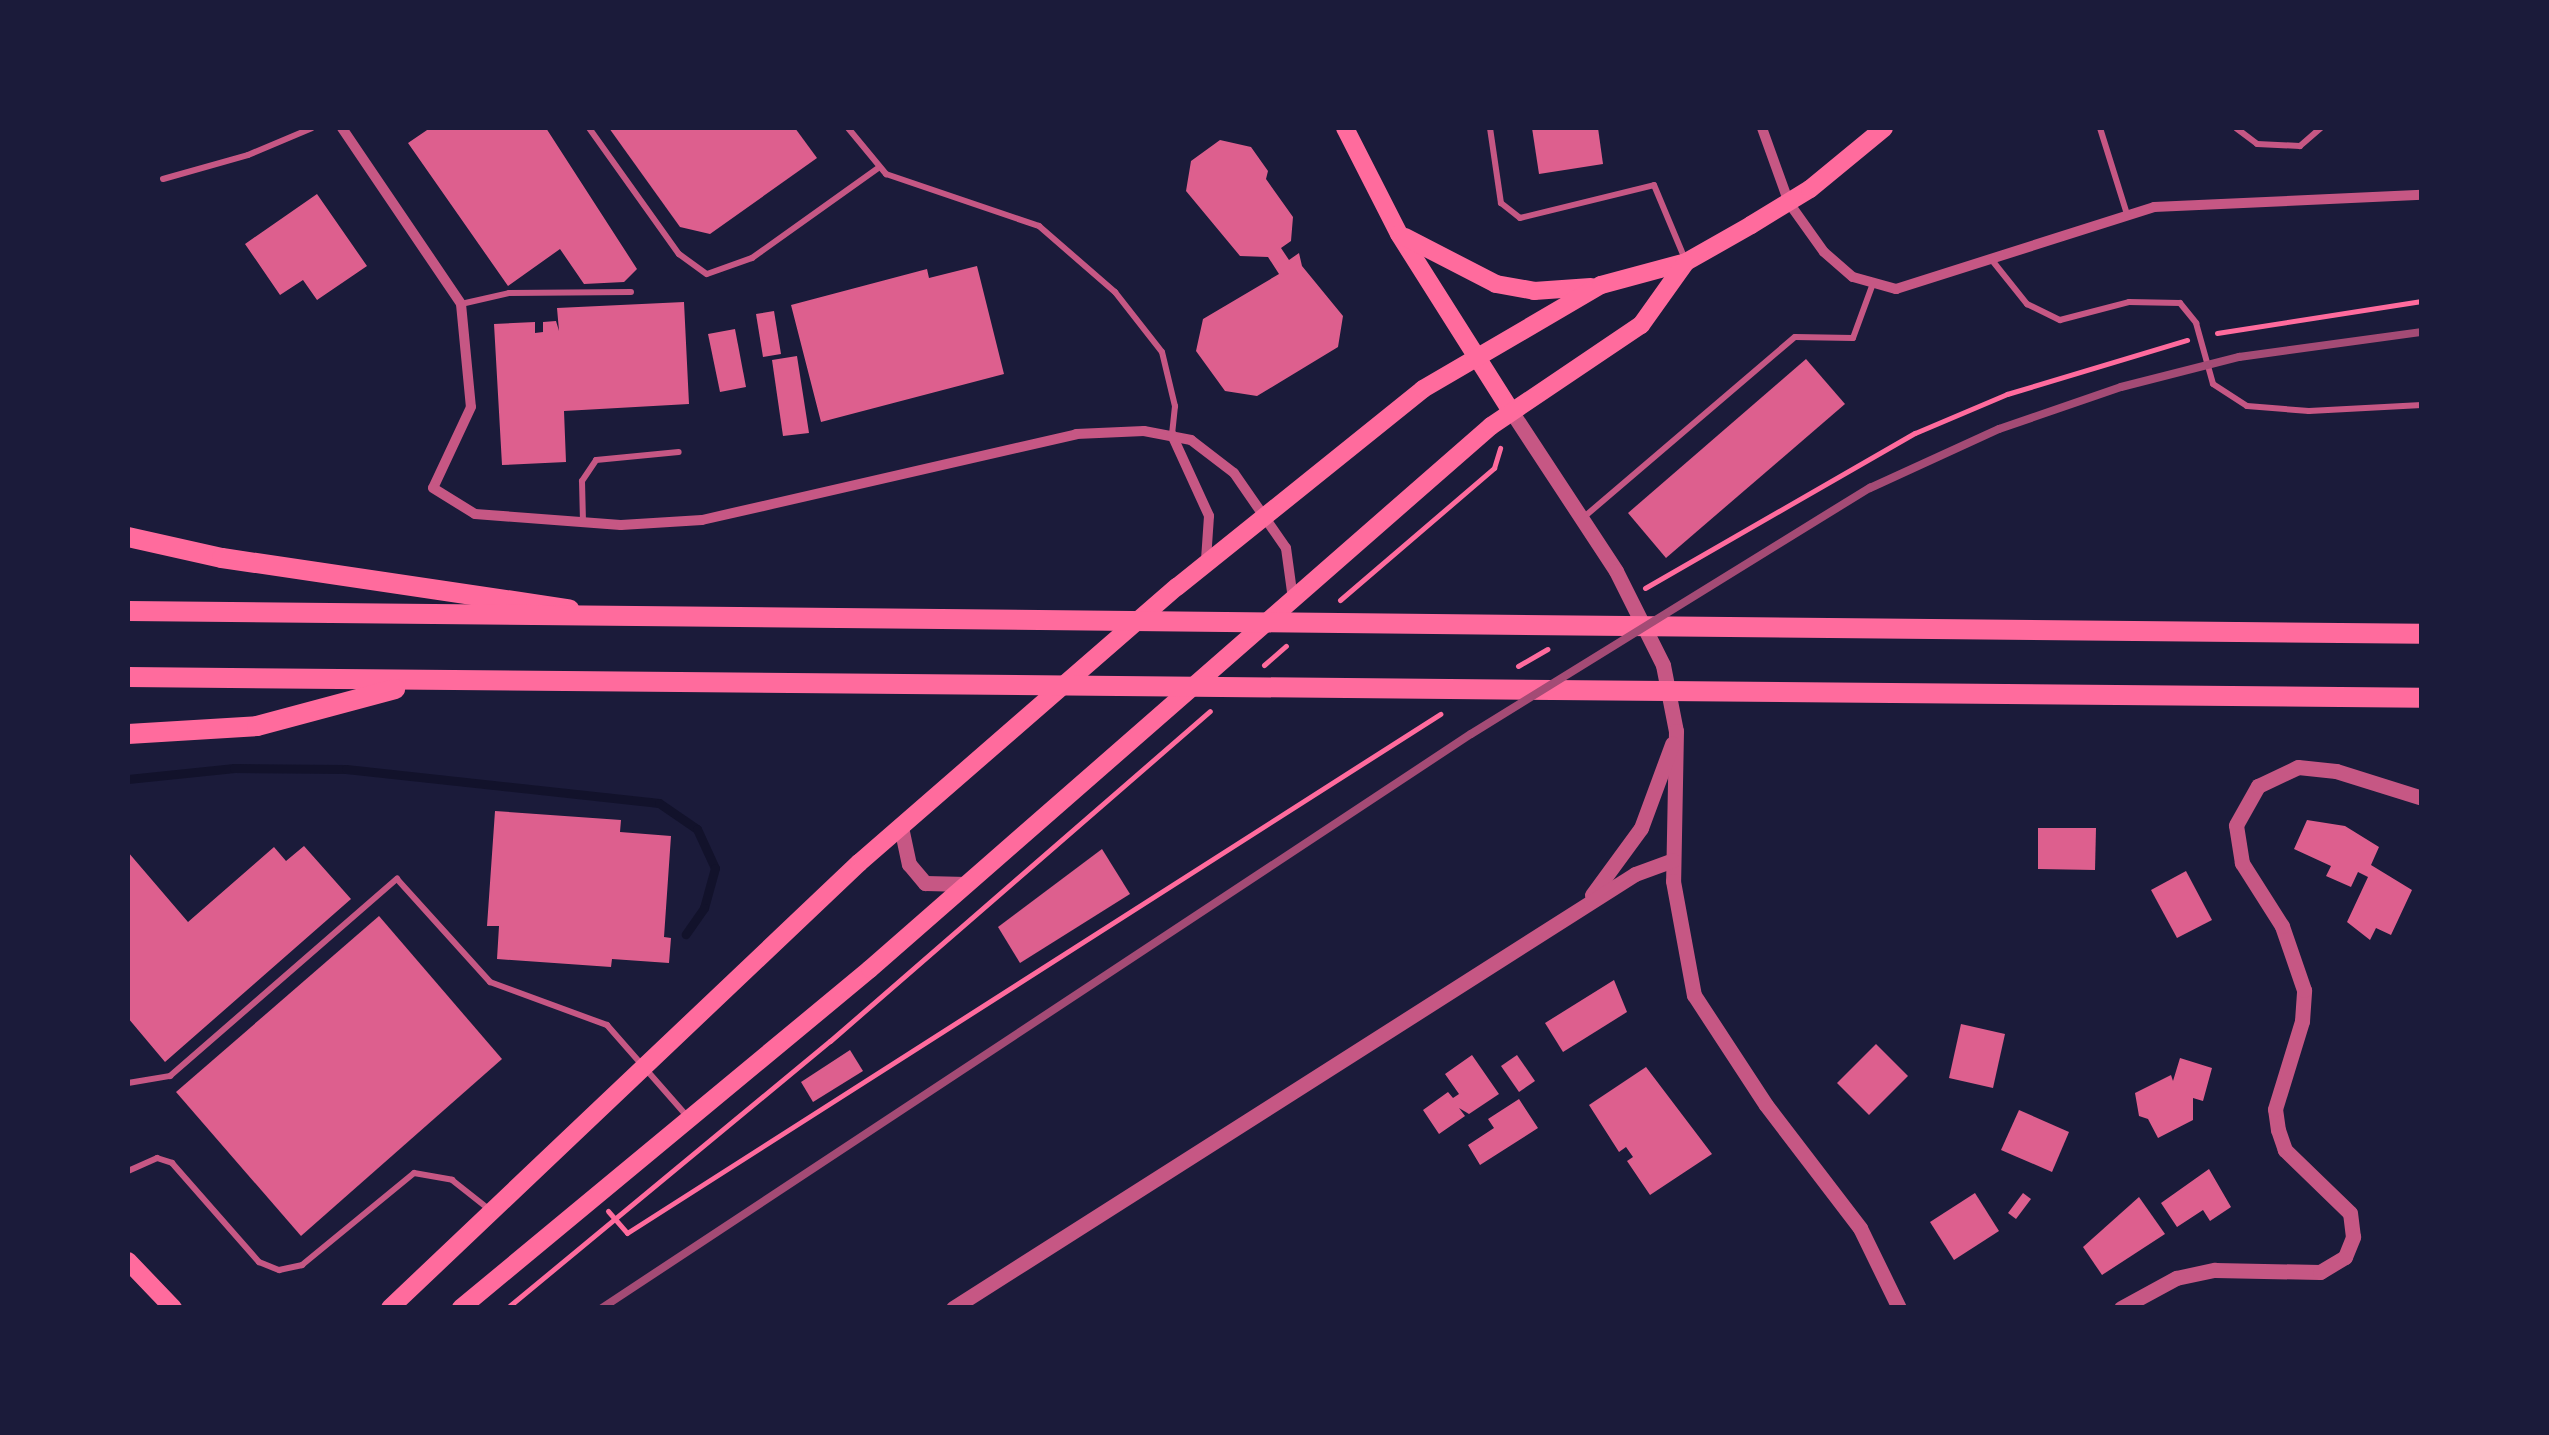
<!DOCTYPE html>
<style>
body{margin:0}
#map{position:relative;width:2549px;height:1435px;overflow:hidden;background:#1b1b3a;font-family:"Archivo Narrow",sans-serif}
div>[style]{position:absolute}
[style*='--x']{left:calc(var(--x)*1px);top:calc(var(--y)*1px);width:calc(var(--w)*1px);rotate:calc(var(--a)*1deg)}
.stream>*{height:9px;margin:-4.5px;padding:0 4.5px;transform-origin:4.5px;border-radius:4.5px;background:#12122b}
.building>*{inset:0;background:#dd5f8e}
.path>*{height:5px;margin:-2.5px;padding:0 2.5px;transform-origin:2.5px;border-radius:2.5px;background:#ff6b9d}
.service>*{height:6px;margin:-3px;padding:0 3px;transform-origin:3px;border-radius:3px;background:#c65784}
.minor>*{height:10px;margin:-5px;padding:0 5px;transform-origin:5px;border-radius:5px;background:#c65784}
.tertiary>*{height:15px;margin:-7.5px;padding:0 7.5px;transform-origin:7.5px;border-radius:7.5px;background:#c65784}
.secondary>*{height:18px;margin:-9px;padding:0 9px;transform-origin:9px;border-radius:9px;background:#ff6b9d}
.motorway>*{height:20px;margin:-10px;padding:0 10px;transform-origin:10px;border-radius:10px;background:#ff6b9d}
.rail>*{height:8px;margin:-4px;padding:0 4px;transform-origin:4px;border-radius:4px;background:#a44b75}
span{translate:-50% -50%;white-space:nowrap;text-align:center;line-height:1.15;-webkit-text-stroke:10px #1b1b3a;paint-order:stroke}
.frame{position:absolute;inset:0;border:130px solid #1b1b3a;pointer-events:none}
</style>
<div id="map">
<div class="stream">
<div style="--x:128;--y:779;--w:107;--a:-5.9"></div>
<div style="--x:234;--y:768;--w:112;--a:0.5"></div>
<div style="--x:346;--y:769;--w:315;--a:6.2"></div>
<div style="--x:659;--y:803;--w:46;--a:34.4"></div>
<div style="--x:697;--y:829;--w:43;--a:65.2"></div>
<div style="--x:715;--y:868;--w:41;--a:105.4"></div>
<div style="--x:704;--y:908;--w:32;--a:125"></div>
</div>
<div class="building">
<div style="clip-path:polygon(430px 128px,546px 128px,637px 269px,624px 282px,584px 284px,560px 249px,508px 286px,408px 143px)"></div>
<div style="clip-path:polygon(609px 128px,795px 128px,817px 158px,710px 234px,680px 227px)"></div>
<div style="clip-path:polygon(1532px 128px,1598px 128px,1603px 164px,1539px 174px)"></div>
<div style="clip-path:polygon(1220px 140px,1251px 147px,1268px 171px,1266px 179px,1293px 217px,1291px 241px,1281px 248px,1289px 260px,1299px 253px,1302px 266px,1343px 316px,1338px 347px,1257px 396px,1225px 391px,1196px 351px,1203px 319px,1279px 274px,1268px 257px,1240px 256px,1186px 191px,1191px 161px)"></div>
<div style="clip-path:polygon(317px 194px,367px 266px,317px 300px,303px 280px,280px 295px,245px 244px)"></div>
<div style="clip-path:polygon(977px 266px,1004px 374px,821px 422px,791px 305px,927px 269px,929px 278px)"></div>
<div style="clip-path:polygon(684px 302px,689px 404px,564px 411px,566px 462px,502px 465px,494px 324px,535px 322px,535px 333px,543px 332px,543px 322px,556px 321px,559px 331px,557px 308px)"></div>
<div style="clip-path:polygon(774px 311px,781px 354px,763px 357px,756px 314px)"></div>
<div style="clip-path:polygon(735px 329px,746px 387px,720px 392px,708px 334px)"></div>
<div style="clip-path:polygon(797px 356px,809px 433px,783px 436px,772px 360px)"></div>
<div style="clip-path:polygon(1806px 359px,1845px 404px,1666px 558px,1628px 513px)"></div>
<div style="clip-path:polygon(495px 811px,621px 820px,620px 832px,671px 836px,664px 937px,671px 938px,669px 963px,612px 959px,611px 967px,497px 959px,499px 926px,487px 926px)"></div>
<div style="clip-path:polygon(2307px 820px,2345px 826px,2379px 847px,2371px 865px,2412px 890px,2391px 935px,2376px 928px,2370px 940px,2347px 922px,2368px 877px,2358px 872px,2351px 887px,2326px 876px,2331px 866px,2294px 849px)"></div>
<div style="clip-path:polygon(2038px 828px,2096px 828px,2095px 870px,2038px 869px)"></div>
<div style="clip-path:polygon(304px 846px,351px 899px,165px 1062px,128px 1018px,128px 852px,188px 922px,274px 847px,286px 861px)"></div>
<div style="clip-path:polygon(1102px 849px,1130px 894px,1020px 963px,998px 927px)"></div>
<div style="clip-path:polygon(2186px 871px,2212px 920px,2177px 938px,2151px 890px)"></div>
<div style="clip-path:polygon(379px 916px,502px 1059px,301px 1236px,176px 1092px)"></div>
<div style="clip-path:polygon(1614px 980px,1627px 1012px,1563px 1052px,1545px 1023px)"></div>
<div style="clip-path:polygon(1961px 1024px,2005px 1034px,1993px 1088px,1949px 1078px)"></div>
<div style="clip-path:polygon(1876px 1044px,1908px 1076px,1869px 1115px,1837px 1083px)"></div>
<div style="clip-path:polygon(850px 1050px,863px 1071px,813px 1102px,801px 1082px)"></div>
<div style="clip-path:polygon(1472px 1055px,1499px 1094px,1469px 1114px,1459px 1108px,1465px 1116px,1439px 1134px,1423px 1110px,1448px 1092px,1453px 1098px,1459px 1094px,1445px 1074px)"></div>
<div style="clip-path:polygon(1517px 1055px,1535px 1081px,1519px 1092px,1501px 1066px)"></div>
<div style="clip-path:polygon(2180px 1058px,2212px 1068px,2203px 1101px,2193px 1098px,2193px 1120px,2158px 1138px,2148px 1119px,2139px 1116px,2135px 1093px,2171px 1075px,2173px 1081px)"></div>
<div style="clip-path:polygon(1646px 1067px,1712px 1154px,1650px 1195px,1627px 1161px,1633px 1157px,1626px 1147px,1619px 1152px,1589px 1105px)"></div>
<div style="clip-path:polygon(1519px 1099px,1538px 1128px,1480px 1165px,1468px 1145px,1494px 1128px,1488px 1119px)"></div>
<div style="clip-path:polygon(2019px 1110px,2069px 1132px,2052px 1172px,2001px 1150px)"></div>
<div style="clip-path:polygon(2209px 1169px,2231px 1207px,2210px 1221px,2203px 1210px,2177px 1227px,2161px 1203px)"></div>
<div style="clip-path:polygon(1975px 1193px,1999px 1231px,1954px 1260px,1930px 1222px)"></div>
<div style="clip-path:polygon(2023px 1193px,2031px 1199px,2016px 1219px,2008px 1213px)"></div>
<div style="clip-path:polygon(2139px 1197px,2165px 1234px,2102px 1275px,2083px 1247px)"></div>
</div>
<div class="path">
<div style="--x:2217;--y:333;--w:207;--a:-8.9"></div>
<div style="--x:1645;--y:588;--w:311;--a:-29.9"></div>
<div style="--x:1915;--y:433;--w:100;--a:-23"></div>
<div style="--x:2007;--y:394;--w:188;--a:-16.7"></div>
<div style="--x:1340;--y:600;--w:203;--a:-40.6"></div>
<div style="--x:1494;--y:468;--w:21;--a:-73"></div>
<div style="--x:1264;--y:665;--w:29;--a:-41"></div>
<div style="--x:1518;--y:666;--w:34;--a:-30"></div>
<div style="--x:608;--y:1211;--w:29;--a:49"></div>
<div style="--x:627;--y:1233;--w:965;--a:-32.55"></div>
<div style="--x:507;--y:1308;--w:419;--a:-39.6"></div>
<div style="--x:830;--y:1041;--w:503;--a:-40.97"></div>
</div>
<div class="service">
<div style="--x:589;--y:128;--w:155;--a:54.5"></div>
<div style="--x:679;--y:254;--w:34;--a:36"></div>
<div style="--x:707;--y:274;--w:48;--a:-19.6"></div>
<div style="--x:752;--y:258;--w:155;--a:-35.5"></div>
<div style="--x:848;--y:128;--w:60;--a:50.4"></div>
<div style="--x:886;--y:174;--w:162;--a:18.8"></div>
<div style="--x:1039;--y:226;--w:101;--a:41"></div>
<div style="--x:1115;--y:292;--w:76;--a:51.9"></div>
<div style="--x:1162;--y:352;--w:56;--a:76.5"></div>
<div style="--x:1175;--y:406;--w:29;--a:96"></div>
<div style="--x:1490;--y:128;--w:76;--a:81.7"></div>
<div style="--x:1501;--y:203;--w:24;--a:38"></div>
<div style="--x:1520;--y:218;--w:138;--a:-13.8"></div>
<div style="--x:1654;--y:185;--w:80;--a:67.3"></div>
<div style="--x:2100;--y:128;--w:90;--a:72.6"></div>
<div style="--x:2236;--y:128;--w:26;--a:37"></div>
<div style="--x:2257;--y:144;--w:43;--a:2.7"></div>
<div style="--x:2300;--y:146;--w:28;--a:-41"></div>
<div style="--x:163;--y:179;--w:88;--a:-15.8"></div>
<div style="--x:248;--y:155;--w:69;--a:-22.9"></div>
<div style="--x:1991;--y:259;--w:58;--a:51.3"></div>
<div style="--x:2027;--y:304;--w:37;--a:26"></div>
<div style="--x:2060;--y:320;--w:71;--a:-14.6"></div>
<div style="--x:2129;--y:302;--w:51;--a:1.1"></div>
<div style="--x:2180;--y:303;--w:26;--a:51"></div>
<div style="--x:2196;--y:323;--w:63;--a:74.4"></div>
<div style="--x:2213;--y:384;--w:40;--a:32.9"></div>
<div style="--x:2247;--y:406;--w:62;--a:4.6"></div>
<div style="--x:2309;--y:411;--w:113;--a:-3"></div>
<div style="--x:461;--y:304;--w:49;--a:-12.9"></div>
<div style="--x:509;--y:293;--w:122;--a:-0.5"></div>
<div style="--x:1584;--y:517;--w:277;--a:-40.5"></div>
<div style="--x:1795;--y:337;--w:58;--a:1"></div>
<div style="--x:1853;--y:338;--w:55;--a:-69.9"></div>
<div style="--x:583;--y:522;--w:41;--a:-91.4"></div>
<div style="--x:582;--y:481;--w:25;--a:-56"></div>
<div style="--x:596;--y:460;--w:83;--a:-5.5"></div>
<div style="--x:128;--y:1083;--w:43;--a:-9.5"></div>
<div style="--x:170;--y:1076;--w:301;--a:-41"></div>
<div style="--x:397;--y:879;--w:139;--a:47.9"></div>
<div style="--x:490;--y:982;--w:125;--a:20.2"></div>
<div style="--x:607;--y:1025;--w:121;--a:48.7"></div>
<div style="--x:128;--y:1171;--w:32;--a:-24"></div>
<div style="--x:157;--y:1158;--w:16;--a:18"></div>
<div style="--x:172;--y:1163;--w:132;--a:48.7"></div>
<div style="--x:259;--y:1262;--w:22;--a:22"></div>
<div style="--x:279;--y:1270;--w:24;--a:-12"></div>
<div style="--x:302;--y:1265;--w:145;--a:-39.4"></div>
<div style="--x:414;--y:1173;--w:39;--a:10"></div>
<div style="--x:452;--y:1180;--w:48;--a:38.3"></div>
</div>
<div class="minor">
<div style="--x:342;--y:128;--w:212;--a:55.9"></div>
<div style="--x:461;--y:304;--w:103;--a:84.5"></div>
<div style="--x:471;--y:407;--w:89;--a:115.1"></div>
<div style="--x:433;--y:488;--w:49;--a:31.8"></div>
<div style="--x:475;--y:514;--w:146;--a:4.3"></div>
<div style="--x:621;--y:525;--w:81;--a:-3.5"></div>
<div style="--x:702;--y:520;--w:384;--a:-12.9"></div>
<div style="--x:1076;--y:434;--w:68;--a:-2.5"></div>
<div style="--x:1144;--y:431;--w:48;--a:10.8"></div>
<div style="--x:1191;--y:440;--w:54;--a:37.5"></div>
<div style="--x:1234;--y:473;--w:91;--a:55.3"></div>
<div style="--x:1286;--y:548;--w:51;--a:82.2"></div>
<div style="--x:1762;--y:128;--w:80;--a:70.2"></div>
<div style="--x:1789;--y:203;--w:60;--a:54.5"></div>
<div style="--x:1824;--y:252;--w:38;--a:41"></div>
<div style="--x:1853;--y:277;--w:45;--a:15.6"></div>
<div style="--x:1896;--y:289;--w:271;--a:-17.6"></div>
<div style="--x:2154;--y:207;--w:268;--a:-2.6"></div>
<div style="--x:1172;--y:435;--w:89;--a:65.4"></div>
<div style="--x:1209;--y:516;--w:44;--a:93.9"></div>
</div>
<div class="tertiary">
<div style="--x:1511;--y:411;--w:191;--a:56.7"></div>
<div style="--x:1616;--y:571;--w:105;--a:63.4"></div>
<div style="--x:1663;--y:665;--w:67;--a:78.9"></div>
<div style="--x:1676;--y:731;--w:150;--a:91.1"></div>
<div style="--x:1673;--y:881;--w:116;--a:79.6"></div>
<div style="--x:1694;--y:995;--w:131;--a:56.8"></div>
<div style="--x:1766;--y:1105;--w:155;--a:52.6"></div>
<div style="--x:1860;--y:1228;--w:89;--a:64"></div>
<div style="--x:901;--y:827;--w:38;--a:78"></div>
<div style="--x:909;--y:864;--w:25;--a:50"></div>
<div style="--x:925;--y:883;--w:41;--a:1.4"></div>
<div style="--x:1592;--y:895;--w:83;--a:-53.8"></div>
<div style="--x:1641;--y:828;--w:90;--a:-69.7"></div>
<div style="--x:953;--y:1308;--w:808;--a:-32.47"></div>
<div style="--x:1635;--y:874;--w:40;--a:-20.2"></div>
<div style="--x:2121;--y:1308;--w:63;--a:-28.6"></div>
<div style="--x:2176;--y:1278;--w:40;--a:-12"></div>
<div style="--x:2215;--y:1270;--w:105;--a:1.1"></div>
<div style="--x:2320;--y:1272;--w:29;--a:-31"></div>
<div style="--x:2345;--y:1257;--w:22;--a:-68"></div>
<div style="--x:2353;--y:1237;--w:24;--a:-97"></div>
<div style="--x:2350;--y:1213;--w:91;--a:-135.9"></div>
<div style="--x:2285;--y:1150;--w:21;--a:-109"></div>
<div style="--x:2278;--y:1130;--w:21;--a:-98"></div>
<div style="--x:2275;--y:1109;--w:92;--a:-72.9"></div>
<div style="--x:2302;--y:1021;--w:31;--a:-86"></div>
<div style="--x:2304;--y:990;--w:68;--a:-109"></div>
<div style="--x:2282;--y:926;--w:75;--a:-122.4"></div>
<div style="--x:2242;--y:863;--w:38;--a:-99"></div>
<div style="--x:2236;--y:825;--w:45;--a:-60.6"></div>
<div style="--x:2258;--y:786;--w:44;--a:-25.4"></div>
<div style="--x:2298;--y:767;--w:38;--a:6"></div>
<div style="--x:2336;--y:771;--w:90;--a:17.4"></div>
</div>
<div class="secondary">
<div style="--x:1345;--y:128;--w:119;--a:63"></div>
<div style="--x:1399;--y:234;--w:209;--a:57.7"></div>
<div style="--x:1405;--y:237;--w:102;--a:27.3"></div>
<div style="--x:1496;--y:284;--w:39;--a:10"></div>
<div style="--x:1534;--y:291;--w:57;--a:-4"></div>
<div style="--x:128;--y:1261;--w:65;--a:46.2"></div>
<div style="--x:390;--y:1308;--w:647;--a:-43.5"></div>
<div style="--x:859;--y:863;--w:421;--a:-41"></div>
<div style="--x:1177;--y:587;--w:316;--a:-38.8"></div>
<div style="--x:1423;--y:389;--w:206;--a:-30.3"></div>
<div style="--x:1601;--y:285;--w:88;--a:-15.1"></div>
<div style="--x:1686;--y:262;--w:75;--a:-29.6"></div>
<div style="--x:1751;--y:225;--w:69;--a:-31.4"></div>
<div style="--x:1810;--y:189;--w:96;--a:-39.5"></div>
<div style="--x:461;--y:1308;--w:531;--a:-39.65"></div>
<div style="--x:870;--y:969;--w:825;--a:-41.17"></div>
<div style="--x:1491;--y:426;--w:181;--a:-34"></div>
<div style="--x:1641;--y:325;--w:77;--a:-54.5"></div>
</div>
<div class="motorway">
<div style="--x:128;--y:537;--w:96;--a:12.6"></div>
<div style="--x:222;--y:558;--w:351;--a:8.4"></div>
<div style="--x:128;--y:611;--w:2294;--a:0.57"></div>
<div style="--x:128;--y:677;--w:2294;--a:0.52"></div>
<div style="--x:128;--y:734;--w:129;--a:-3.5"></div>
<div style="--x:257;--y:726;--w:143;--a:-15"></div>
</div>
<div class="rail">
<div style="--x:602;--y:1308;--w:1041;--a:-33.45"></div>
<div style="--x:1471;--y:734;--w:469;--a:-31.7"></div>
<div style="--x:1870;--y:488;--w:142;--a:-24.6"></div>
<div style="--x:1999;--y:429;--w:129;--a:-19"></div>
<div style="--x:2121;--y:387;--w:122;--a:-14.3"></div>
<div style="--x:2239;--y:357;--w:185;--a:-7.8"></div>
</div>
<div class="frame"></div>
</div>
